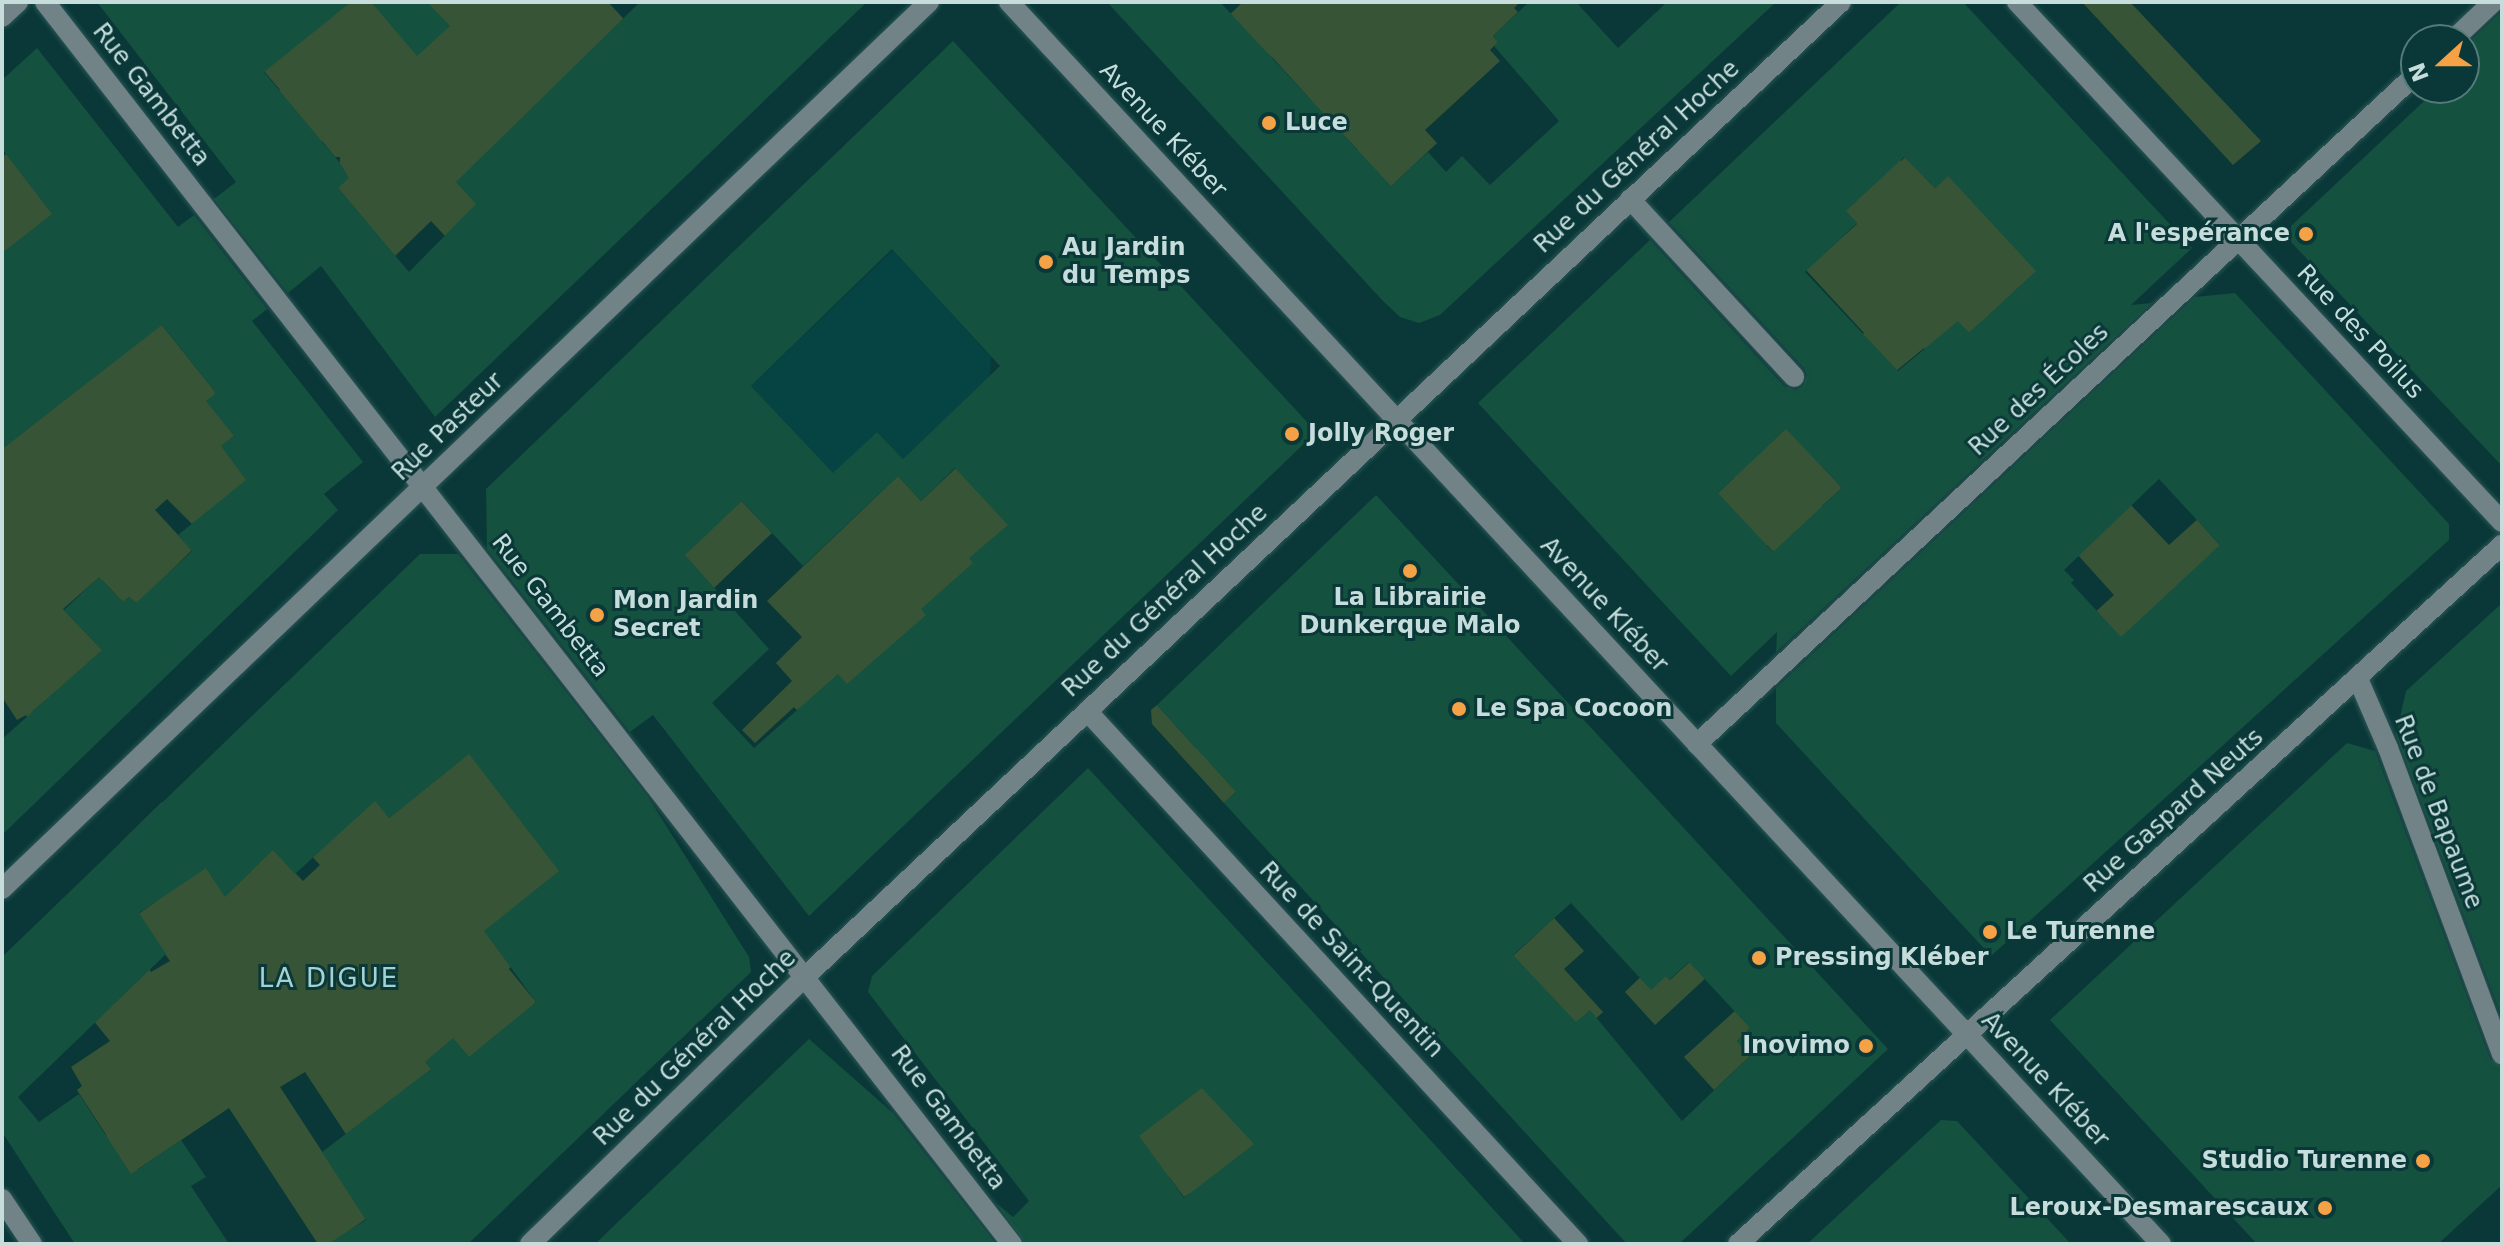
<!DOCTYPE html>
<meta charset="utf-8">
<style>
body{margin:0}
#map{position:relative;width:2504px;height:1246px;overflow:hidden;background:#0a3838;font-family:"DejaVu Sans",sans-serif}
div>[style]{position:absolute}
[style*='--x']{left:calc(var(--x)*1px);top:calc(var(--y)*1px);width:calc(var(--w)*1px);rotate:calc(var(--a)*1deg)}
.built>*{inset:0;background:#064444}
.green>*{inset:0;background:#375536}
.building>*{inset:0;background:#14513f}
.roads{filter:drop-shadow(0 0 2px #2c5656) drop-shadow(0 0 2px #2c5656)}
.minor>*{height:20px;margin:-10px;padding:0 10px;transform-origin:10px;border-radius:10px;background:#728388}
.dots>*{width:22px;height:22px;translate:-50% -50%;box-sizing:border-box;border:4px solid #0a3838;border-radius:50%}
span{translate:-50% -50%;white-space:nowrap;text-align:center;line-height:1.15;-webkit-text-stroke:6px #0a3838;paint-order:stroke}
.street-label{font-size:24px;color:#c6dddc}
.poi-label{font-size:24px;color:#c6dddc;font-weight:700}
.left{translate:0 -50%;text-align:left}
.right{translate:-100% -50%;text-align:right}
.neighbourhood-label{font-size:26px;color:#a4d1d1;letter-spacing:2px}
.frame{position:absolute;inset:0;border:4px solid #c6dddc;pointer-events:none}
.north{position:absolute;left:2400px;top:24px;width:80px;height:80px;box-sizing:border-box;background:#0a3838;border:2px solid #557a7a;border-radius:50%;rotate:249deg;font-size:22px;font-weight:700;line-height:32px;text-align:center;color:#c6dddc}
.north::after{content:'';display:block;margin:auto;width:28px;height:36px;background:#f5a246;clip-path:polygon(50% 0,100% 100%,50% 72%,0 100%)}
</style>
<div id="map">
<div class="built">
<div style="clip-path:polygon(893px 250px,991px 357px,990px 376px,903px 459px,877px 432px,803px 502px,786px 423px,751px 386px)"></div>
</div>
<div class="green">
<div style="clip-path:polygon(248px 2px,608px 2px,635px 31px,561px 81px,457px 182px,509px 240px,461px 253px,431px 221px,395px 256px,338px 188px,340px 157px,335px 157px,323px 142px,264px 107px,280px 90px,264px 71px)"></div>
<div style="clip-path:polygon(1243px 2px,1520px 2px,1514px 8px,1518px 12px,1493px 36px,1498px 42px,1490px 50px,1500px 61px,1425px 130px,1437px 143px,1384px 193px,1357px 149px,1335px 126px,1327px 132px,1310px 114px,1311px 100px,1273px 58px,1224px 20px)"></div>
<div style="clip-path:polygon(2082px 2px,2130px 2px,2261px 141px,2233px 165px)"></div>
<div style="clip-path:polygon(1961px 104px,1924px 177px,1935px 188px,1989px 137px,2061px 252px,1969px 333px,1958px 322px,1955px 383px,1924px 348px,1804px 447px,1842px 488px,1822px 506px,1834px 521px,1786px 565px,1767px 545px,1750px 560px,1683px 526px,1734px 478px,1766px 424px,1864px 333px,1806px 270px,1857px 224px,1835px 199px,1868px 126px,1901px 161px)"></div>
<div style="clip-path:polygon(6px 154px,66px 203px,2px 300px,2px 157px)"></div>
<div style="clip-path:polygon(161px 324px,216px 393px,234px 436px,222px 446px,277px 458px,192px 524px,167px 499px,155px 510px,192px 550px,137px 604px,129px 597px,123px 602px,103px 581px,96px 580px,63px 609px,103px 651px,33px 711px,30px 723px,26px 715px,17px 720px,2px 697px,2px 449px)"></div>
<div style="clip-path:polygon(670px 426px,772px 533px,714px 588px,603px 536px,696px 544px,708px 533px)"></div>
<div style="clip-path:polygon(956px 468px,1035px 553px,957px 648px,843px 760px,794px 707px,755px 743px,742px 730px,792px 681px,776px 663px,802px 637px,767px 601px,898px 476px,921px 501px)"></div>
<div style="clip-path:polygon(2221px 498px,2200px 523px,2253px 582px,2215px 654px,1902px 716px,2082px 624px,2114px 595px,2058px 533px,2131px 505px,2169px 545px)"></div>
<div style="clip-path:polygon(1157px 705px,1196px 748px,1238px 743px,1255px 774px,1224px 803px,1152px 724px,1151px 710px)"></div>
<div style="clip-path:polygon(321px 723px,389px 818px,492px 735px,609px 933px,511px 966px,509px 969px,536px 1002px,482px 1072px,453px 1039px,426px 1062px,431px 1069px,440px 1063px,405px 1089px,390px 1201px,305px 1072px,280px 1087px,366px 1219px,330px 1244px,318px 1244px,229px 1108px,138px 1169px,134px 1191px,105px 1133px,77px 1090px,82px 1086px,71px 1067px,110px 1041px,84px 1009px,121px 925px,151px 972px,170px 961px,137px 915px,158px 900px,120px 843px,162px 802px,225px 896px,260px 836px,303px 881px,320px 865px,264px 805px)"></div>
<div style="clip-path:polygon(1554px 918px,1584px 951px,1564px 969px,1603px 1012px,1551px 1060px,1475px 991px)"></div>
<div style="clip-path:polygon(1694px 958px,1721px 964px,1655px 1025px,1625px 992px,1654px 964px,1670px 980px)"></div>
<div style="clip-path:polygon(1008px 979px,1291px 1129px,1204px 1213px,1191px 1193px,1184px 1197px,1169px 1177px,1151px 1190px)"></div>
<div style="clip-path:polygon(1737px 1009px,1752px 1026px,1737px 1041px,1750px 1056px,1714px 1090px,1684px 1057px)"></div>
</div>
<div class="building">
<div style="clip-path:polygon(97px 2px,351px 2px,264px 72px,340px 163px,349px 178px,338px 188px,409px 272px,476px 204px,456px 182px,640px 2px,867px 2px,435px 417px,321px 266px,288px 293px,214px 199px,236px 182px)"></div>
<div style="clip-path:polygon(371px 2px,427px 2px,450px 26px,417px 56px)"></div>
<div style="clip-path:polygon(1107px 2px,1220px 2px,1391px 186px,1428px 152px,1446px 172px,1462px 156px,1490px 185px,1559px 121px,1494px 46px,1498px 42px,1493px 36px,1529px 2px,1576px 2px,1618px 48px,1667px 2px,1776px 2px,1440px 315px,1419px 323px,1400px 317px,1383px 301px)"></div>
<div style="clip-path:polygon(evenodd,1901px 2px,1963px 2px,2192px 248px,2131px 305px,2152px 303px,1776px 652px,1777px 632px,1731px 676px,1478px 403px,1650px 240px,1784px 386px,1796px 390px,1803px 386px,1807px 375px,1804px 368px,1669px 222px,1901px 2px,1904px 157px,1935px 188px,1948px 176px,2036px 271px,1969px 333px,1958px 321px,1898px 371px,1805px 272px,1857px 223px,1846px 211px,1904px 157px,1901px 2px,1786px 429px,1842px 488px,1773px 552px,1718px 493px,1786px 429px)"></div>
<div style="clip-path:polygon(2502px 11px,2502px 466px,2290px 241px,2291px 226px,2438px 88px,2464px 88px,2464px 47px)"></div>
<div style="clip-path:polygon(evenodd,953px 41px,1308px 423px,1309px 439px,809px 916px,653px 715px,630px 732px,487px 549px,486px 489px,953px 41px,892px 249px,1000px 366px,903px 459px,877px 432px,833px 473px,751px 386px,892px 249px,953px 41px,955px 468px,1008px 525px,969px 558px,973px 563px,921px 609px,926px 615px,847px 684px,838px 674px,754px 748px,712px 703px,769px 649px,685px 555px,742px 501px,803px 566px,898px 476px,921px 501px,955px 468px)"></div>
<div style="clip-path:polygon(37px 48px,178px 227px,194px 215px,267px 309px,252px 321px,363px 462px,324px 494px,338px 510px,2px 835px,2px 739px,102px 650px,64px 610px,99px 577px,123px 602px,129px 597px,136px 603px,192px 551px,178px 535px,246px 480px,221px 446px,234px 436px,206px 401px,216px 393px,162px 325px,2px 449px,2px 253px,52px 214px,2px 149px,2px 80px)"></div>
<div style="clip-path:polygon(evenodd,2235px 293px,2449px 524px,2449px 540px,1991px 956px,1776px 723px,1776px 688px,2195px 297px,2235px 293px,2159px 479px,2220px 545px,2121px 637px,2071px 583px,2074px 580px,2064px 570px,2159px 479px)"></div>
<div style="clip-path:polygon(evenodd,1376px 495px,1888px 1049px,1679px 1244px,1627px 1244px,1224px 803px,1236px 792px,1157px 705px,1376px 495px,1571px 903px,1651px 990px,1666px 976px,1669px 980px,1689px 962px,1750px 1028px,1737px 1041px,1750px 1056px,1682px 1121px,1590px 1010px,1576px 1022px,1513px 955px,1571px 903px)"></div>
<div style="clip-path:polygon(420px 554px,458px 554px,648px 797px,749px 957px,751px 972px,468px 1244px,328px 1244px,366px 1220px,322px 1152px,431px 1069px,425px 1062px,453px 1038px,469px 1057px,536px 1002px,484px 931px,559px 871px,469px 754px,389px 818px,375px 801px,295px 874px,273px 850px,225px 897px,206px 868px,139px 913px,166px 954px,18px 1097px,39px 1122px,79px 1094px,131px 1174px,181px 1140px,206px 1177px,191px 1186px,229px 1244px,75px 1244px,2px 1132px,2px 957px)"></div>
<div style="clip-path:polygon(2502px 603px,2502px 1017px,2396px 735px,2406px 691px)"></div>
<div style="clip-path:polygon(2347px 743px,2375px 751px,2490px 1059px,2502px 1067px,2502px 1185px,2438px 1244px,2257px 1244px,2050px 1020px)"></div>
<div style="clip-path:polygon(evenodd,1088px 768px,1393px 1099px,1525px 1244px,1025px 1244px,996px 1203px,1013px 1217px,1029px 1201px,868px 992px,872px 976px,1088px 768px,1202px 1088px,1254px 1144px,1184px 1198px,1139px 1136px,1202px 1088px)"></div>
<div style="clip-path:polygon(809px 1039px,893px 1113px,996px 1244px,595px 1244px)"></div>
<div style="clip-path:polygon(1941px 1120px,1957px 1121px,2071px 1244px,1807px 1244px)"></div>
</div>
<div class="roads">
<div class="minor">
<div style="--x:45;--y:2;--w:1574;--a:52.1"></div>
<div style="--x:1009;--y:2;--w:1694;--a:47.15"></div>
<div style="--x:2017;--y:2;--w:711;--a:46.99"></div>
<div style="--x:2;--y:17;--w:22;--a:-43"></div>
<div style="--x:2453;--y:40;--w:55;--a:-43.5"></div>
<div style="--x:1630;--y:199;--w:242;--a:47.3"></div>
<div style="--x:2358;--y:679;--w:75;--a:66.5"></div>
<div style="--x:2388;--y:748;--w:327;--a:69.6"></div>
<div style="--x:1087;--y:711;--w:725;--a:47.35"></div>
<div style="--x:1697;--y:744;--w:983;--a:-42.98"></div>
<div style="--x:2;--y:889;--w:1283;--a:-43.74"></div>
<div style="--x:2;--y:1199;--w:54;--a:56.3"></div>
<div style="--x:530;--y:1244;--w:385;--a:-44.2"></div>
<div style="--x:806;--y:976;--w:1421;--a:-43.26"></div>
<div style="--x:1738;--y:1244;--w:1036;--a:-42.46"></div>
</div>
</div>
<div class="dots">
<div style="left:1269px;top:123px;background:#f5a246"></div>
<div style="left:2306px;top:234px;background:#f5a246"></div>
<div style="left:1046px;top:262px;background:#f5a246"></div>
<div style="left:1292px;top:434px;background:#f5a246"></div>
<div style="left:1410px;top:571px;background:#f5a246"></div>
<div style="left:597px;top:615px;background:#f5a246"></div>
<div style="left:1459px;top:709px;background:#f5a246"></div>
<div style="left:1990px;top:932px;background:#f5a246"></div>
<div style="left:1759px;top:958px;background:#f5a246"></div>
<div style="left:1866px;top:1046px;background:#f5a246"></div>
<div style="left:2423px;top:1161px;background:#f5a246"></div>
<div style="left:2325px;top:1208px;background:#f5a246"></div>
</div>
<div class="street-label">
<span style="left:151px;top:95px;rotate:52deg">Rue Gambetta</span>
<span style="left:1163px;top:130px;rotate:47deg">Avenue Kléber</span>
<span style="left:1637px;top:157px;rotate:-43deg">Rue du Général Hoche</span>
<span style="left:2360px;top:332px;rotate:47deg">Rue des Poilus</span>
<span style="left:2039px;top:390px;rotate:-43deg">Rue des Écoles</span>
<span style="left:448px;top:427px;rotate:-44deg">Rue Pasteur</span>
<span style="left:1165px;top:601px;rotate:-43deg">Rue du Général Hoche</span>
<span style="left:1604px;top:605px;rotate:47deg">Avenue Kléber</span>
<span style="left:550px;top:606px;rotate:52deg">Rue Gambetta</span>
<span style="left:2174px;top:811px;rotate:-42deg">Rue Gaspard Neuts</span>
<span style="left:2438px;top:812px;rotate:69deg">Rue de Bapaume</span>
<span style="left:1351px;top:960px;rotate:47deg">Rue de Saint-Quentin</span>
<span style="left:695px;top:1048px;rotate:-44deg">Rue du Général Hoche</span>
<span style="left:2045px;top:1080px;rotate:47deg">Avenue Kléber</span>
<span style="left:948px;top:1118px;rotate:53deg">Rue Gambetta</span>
</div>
<div class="poi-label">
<span class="left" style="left:1285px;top:123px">Luce</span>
<span class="right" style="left:2290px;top:234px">A l'espérance</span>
<span class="left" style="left:1062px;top:262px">Au Jardin<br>du Temps</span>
<span class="left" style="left:1308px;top:434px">Jolly Roger</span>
<span style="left:1410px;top:612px">La Librairie<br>Dunkerque Malo</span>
<span class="left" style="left:613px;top:615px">Mon Jardin<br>Secret</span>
<span class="left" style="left:1475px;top:709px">Le Spa Cocoon</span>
<span class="left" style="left:2006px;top:932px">Le Turenne</span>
<span class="left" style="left:1775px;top:958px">Pressing Kléber</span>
<span class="right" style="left:1850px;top:1046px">Inovimo</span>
<span class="right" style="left:2407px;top:1161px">Studio Turenne</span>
<span class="right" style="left:2309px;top:1208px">Leroux-Desmarescaux</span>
</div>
<div class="neighbourhood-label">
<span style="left:329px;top:979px">LA DIGUE</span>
</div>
<div class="frame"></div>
<div class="north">N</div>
</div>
